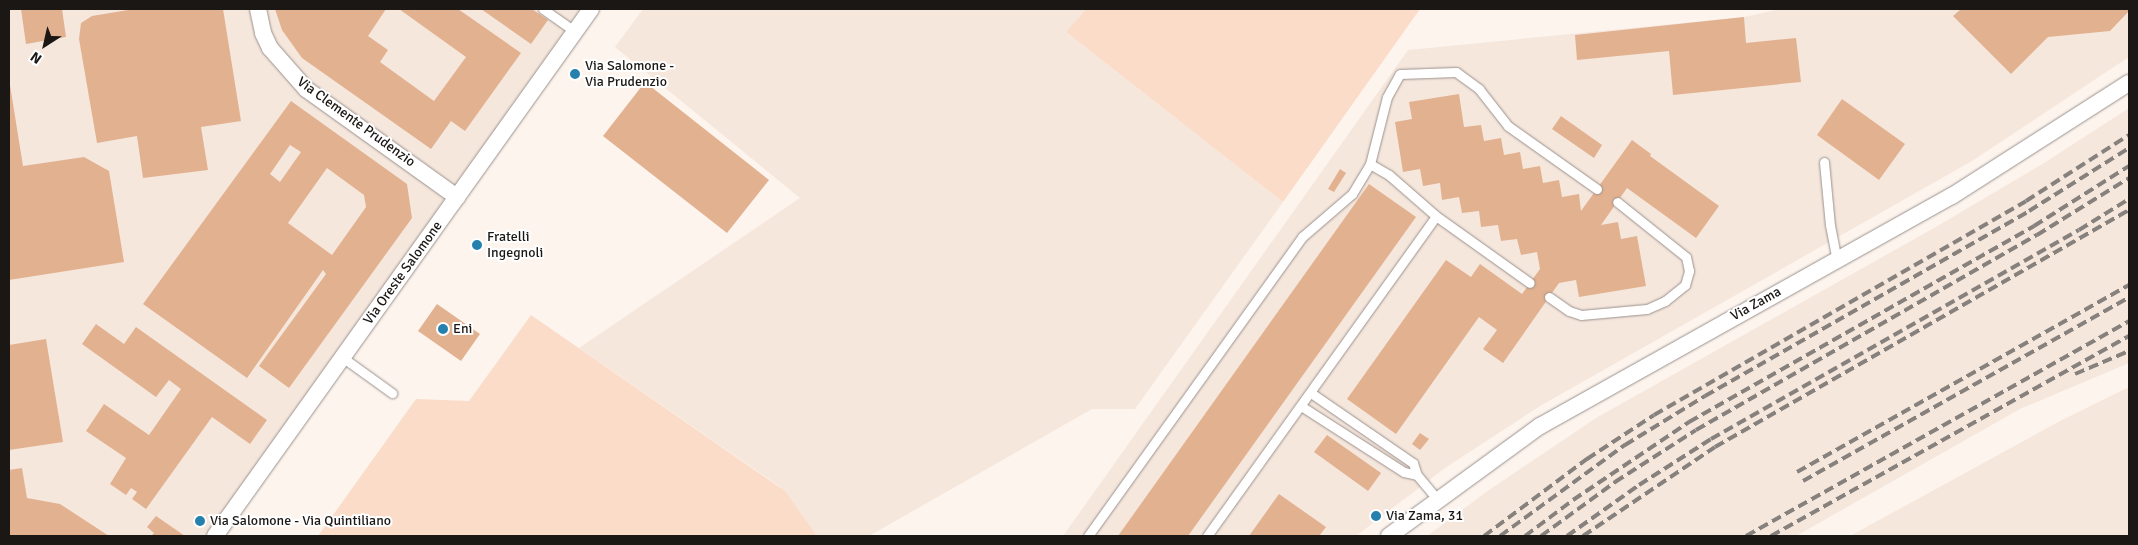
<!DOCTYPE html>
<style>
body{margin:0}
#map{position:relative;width:2138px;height:545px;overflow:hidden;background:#fdf4ee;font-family:Signika,sans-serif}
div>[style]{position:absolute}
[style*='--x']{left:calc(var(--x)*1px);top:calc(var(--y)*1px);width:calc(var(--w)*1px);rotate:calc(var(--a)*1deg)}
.built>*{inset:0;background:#f6e7dd}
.green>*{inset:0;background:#fbdcc9}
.building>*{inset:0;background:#e2b190}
.roads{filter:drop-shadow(0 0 1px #9a918c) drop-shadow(0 0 1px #9a918c)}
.service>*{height:9px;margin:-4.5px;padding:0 4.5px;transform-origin:4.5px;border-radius:4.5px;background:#fff}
.minor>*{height:16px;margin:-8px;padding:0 8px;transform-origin:8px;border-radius:8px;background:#fff}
.rail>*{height:4px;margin-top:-2px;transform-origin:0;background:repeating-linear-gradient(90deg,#87817d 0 10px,transparent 0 15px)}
.dots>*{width:14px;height:14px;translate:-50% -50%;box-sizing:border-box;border:2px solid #fff;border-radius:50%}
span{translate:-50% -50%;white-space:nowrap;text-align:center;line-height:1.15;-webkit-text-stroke:4px #fff;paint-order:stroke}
.poi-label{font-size:14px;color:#1a1715}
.left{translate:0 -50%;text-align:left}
.street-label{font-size:14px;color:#1a1715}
.frame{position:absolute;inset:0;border:10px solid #1a1715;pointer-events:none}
.north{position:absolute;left:20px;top:20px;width:50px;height:50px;-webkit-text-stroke:4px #fff;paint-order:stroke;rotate:215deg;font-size:14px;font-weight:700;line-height:20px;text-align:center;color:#1a1715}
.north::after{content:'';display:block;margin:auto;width:18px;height:22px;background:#1a1715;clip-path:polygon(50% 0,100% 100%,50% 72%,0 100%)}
</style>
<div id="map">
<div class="built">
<div style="clip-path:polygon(9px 9px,591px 9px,215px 536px,9px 536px)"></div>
<div style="clip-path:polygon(643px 9px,1086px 9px,1066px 32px,1283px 202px,1135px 409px,1092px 409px,869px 536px,816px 536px,779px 486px,579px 348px,800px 198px,615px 47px)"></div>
<div style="clip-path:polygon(1781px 9px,2129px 9px,2129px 57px,1972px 161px,1540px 406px,1445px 468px,1356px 536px,1063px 536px,1408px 50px,1744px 17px)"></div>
<div style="clip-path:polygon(2129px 108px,2129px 363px,2020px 409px,1796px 536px,1427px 536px,1489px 490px,1596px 418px,1934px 228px,2044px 163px)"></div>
<div style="clip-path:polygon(2129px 387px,2129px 536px,1850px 536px,2060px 421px)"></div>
</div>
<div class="green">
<div style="clip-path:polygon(1086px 9px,1420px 9px,1283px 202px,1066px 32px)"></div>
<div style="clip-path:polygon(531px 315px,785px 491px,817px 536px,318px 536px,416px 399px,469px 401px)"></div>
</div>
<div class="building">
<div style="clip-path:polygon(21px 9px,62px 9px,66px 37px,26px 44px)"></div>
<div style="clip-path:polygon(134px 9px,223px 9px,241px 121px,201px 127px,208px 170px,143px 178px,137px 136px,97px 143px,79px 39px,81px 23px,92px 16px)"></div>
<div style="clip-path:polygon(275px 9px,386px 9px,368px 36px,388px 50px,380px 62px,434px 101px,466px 57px,399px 9px,458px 9px,521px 53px,465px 131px,451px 121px,431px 149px,302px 58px,282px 30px)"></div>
<div style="clip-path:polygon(481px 9px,532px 9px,548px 20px,531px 44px)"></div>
<div style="clip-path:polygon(1961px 9px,2129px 9px,2129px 11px,2110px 31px,2048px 37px,2011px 74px,1953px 16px)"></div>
<div style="clip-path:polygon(1744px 17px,1746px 43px,1796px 38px,1801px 82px,1673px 95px,1669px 51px,1577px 60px,1575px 35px)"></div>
<div style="clip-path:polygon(645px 82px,769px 180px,727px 233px,603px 136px)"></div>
<div style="clip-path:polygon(10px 85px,23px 166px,84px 157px,109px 171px,124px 262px,9px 280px)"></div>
<div style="clip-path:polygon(1459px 94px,1464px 127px,1481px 125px,1484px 141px,1501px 138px,1504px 155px,1520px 152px,1523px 169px,1540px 166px,1543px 183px,1559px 180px,1562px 197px,1579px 194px,1581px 211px,1632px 140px,1651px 154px,1650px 156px,1719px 206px,1696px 238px,1627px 188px,1601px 225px,1618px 222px,1621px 239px,1637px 236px,1646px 286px,1579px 297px,1576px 280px,1559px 283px,1503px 363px,1483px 349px,1497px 330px,1479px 317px,1396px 434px,1347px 399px,1446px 260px,1471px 277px,1480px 264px,1522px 294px,1540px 269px,1537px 252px,1521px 255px,1517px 239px,1501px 241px,1498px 225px,1481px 227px,1479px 211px,1462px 213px,1459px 197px,1442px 200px,1440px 183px,1423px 186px,1420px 169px,1403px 172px,1395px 122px,1412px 119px,1409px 102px)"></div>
<div style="clip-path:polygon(1842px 99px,1905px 144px,1879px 180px,1817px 135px)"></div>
<div style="clip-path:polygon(evenodd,291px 101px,407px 184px,412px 218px,289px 388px,259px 366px,326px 274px,323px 270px,247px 378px,143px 304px,291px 101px,290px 145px,301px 152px,280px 182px,270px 174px,290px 145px,291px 101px,327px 168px,364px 195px,366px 207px,332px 255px,288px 223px,327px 168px)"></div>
<div style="clip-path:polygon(1561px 116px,1602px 145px,1594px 158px,1552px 129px)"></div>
<div style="clip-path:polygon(1340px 169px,1346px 173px,1334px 192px,1328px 189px)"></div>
<div style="clip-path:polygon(1369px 184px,1416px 217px,1188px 536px,1118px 536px)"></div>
<div style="clip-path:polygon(437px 304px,480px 334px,461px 361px,418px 331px)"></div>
<div style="clip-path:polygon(96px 324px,124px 344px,136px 327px,267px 420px,250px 444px,212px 417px,146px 509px,132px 499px,137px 492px,131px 488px,126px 495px,110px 484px,126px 458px,86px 431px,104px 404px,149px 435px,181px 389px,169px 380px,156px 397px,82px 344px)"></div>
<div style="clip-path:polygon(46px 339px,63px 442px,9px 450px,9px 345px)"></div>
<div style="clip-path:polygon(1420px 433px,1429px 439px,1420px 450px,1412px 444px)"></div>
<div style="clip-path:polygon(1327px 435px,1381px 473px,1368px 491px,1314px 452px)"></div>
<div style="clip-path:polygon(22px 468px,27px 498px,60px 504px,109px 536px,9px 536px,9px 470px)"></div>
<div style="clip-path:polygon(1279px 494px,1326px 527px,1319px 536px,1249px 536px)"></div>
<div style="clip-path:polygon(156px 516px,185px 536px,151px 536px,154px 533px,147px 527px)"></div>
</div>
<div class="roads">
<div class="service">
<div style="--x:543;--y:9;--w:39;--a:35"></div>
<div style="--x:1824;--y:162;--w:63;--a:84.6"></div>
<div style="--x:1830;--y:225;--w:36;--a:79"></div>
<div style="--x:1370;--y:164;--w:22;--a:30"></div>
<div style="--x:1389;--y:175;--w:62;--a:41.1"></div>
<div style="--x:1436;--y:216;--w:115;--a:35.5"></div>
<div style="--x:1549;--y:297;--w:24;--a:35"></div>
<div style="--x:1569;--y:311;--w:13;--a:18"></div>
<div style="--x:1581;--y:315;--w:66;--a:-5.2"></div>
<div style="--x:1647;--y:309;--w:20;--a:-24"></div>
<div style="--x:1665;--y:301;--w:26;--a:-39"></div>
<div style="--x:1685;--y:285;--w:15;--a:-74"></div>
<div style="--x:1689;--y:271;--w:14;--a:-102"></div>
<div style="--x:1686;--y:257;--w:88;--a:-141.4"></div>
<div style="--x:342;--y:357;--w:62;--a:35.8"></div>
<div style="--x:1311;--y:393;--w:124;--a:34.5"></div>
<div style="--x:1413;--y:463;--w:13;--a:72"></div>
<div style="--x:1417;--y:475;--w:33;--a:50"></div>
<div style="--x:1301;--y:406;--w:122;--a:32.7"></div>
<div style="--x:1404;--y:472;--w:13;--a:13"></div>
<div style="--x:1088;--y:536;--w:368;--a:-54.4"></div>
<div style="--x:1302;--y:237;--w:66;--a:-40.7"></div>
<div style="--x:1352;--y:194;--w:35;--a:-59"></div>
<div style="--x:1370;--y:164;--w:69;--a:-75.8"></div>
<div style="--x:1387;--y:97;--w:26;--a:-61"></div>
<div style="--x:1400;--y:74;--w:56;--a:-2"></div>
<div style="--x:1456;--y:72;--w:29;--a:36"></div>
<div style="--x:1479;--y:89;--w:47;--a:51.9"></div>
<div style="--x:1508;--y:126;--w:109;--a:35.3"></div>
<div style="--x:1207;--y:536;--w:393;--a:-54.4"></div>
</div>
<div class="minor">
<div style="--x:258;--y:9;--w:25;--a:78"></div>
<div style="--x:263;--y:33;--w:17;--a:65"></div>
<div style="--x:270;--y:48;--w:55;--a:48.7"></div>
<div style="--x:306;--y:89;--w:186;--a:35.6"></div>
<div style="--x:215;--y:536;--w:647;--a:-54.49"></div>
<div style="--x:1389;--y:536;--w:187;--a:-36.1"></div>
<div style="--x:1540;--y:426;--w:472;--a:-29.2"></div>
<div style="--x:1952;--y:196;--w:210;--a:-32.6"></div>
</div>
</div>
<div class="rail">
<div style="--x:2075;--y:374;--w:59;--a:-23.1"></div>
<div style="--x:1797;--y:472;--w:381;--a:-29.4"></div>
<div style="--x:1803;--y:481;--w:374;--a:-29.4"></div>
<div style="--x:1484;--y:536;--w:129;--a:-36.8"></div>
<div style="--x:1587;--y:459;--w:80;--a:-33.3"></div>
<div style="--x:1654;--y:415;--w:429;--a:-29.9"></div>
<div style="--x:2026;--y:201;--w:122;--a:-32.7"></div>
<div style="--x:1500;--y:536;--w:155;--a:-36.1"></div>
<div style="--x:1625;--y:445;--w:94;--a:-31.5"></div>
<div style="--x:1705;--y:396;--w:373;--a:-29.7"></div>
<div style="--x:2029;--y:211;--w:118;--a:-32.2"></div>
<div style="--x:1525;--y:536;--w:60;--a:-36.9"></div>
<div style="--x:1573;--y:500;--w:140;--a:-33.9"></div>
<div style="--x:1689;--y:422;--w:397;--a:-29.6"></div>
<div style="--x:2034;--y:226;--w:112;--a:-32.3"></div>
<div style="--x:1541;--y:536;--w:92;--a:-36.1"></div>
<div style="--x:1615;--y:482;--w:96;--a:-32.7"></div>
<div style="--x:1696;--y:430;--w:393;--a:-29.8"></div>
<div style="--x:2037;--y:235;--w:108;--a:-31.8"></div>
<div style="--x:1567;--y:536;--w:88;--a:-35.3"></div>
<div style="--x:1639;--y:485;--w:85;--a:-32.6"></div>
<div style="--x:1711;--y:439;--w:423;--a:-29.6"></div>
<div style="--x:2079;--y:230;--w:59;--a:-31.8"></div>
<div style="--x:1583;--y:536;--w:159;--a:-34"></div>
<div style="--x:1715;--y:447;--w:477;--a:-29.8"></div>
<div style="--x:1746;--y:536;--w:439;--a:-29.3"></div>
<div style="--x:1771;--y:536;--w:410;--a:-29.2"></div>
</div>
<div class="dots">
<div style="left:575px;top:74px;background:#2580ae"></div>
<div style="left:477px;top:245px;background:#2580ae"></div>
<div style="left:443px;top:329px;background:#2580ae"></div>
<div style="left:1376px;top:516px;background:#2580ae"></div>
<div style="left:200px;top:521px;background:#2580ae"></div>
</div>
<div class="poi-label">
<span class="left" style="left:585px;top:74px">Via Salomone -<br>Via Prudenzio</span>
<span class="left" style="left:487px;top:245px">Fratelli<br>Ingegnoli</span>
<span class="left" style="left:453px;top:329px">Eni</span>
<span class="left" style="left:1386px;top:516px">Via Zama, 31</span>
<span class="left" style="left:210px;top:521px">Via Salomone - Via Quintiliano</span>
</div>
<div class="street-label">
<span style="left:356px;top:122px;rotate:36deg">Via Clemente Prudenzio</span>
<span style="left:403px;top:273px;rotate:-54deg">Via Oreste Salomone</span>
<span style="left:1756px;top:304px;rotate:-29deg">Via Zama</span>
</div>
<div class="frame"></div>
<div class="north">N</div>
</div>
